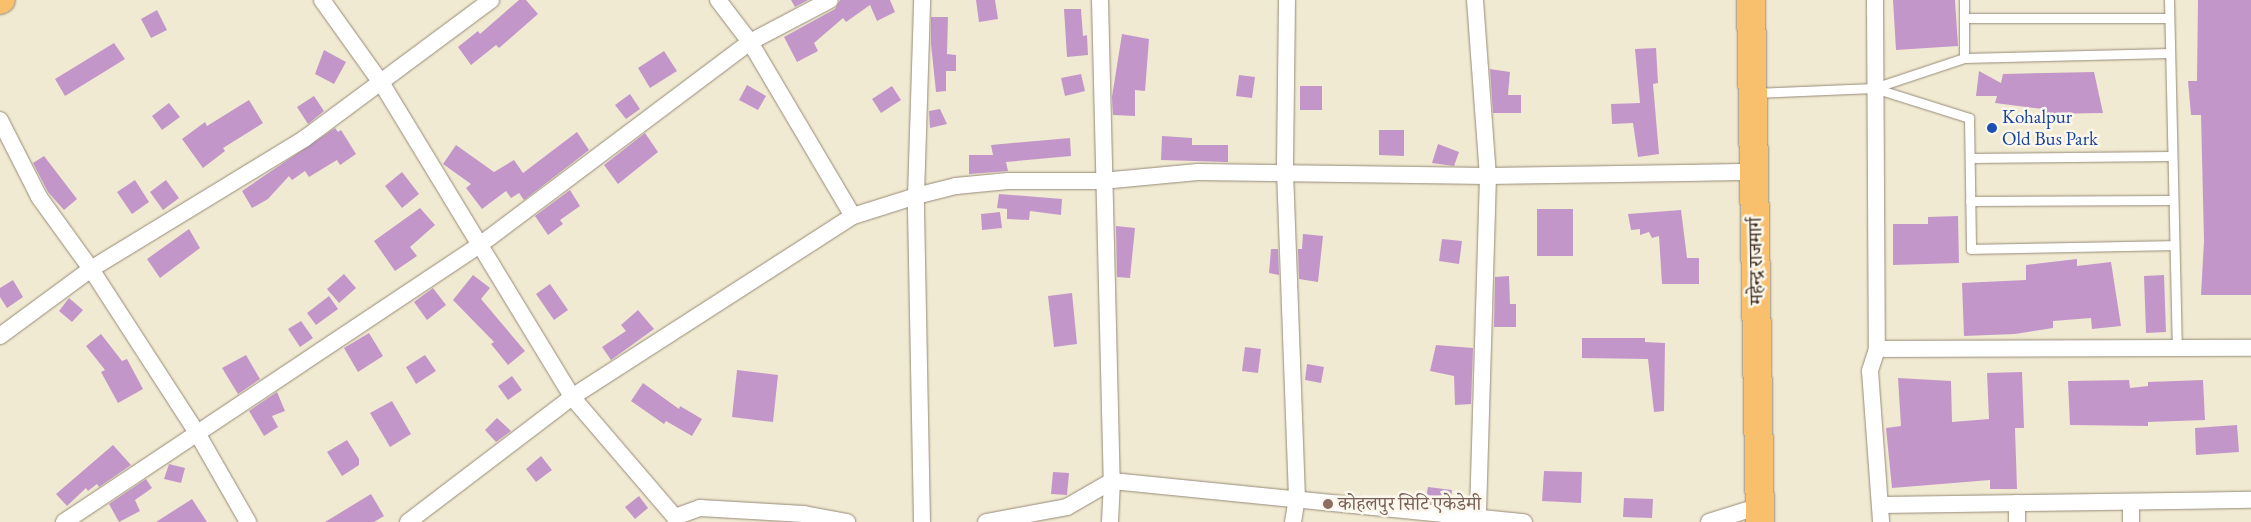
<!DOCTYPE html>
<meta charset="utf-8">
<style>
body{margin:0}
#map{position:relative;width:2251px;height:522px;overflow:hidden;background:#f1ead2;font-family:"EB Garamond","Noto Serif Devanagari",serif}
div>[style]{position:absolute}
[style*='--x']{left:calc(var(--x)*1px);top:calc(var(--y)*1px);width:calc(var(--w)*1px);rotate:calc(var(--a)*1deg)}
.building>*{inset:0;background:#c396ca}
.roads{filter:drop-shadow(0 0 1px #968a78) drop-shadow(0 0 1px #968a78)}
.lane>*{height:9px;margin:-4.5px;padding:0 4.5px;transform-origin:4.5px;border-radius:4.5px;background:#fff}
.street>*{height:16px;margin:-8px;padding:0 8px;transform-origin:8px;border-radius:8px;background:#fff}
.primary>*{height:26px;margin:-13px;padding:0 13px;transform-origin:13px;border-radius:13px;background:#f8bf6c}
.highway>*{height:28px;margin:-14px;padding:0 14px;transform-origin:14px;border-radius:14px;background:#f8bf6c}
.dots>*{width:14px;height:14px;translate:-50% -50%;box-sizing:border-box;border:2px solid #fbf7ec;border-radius:50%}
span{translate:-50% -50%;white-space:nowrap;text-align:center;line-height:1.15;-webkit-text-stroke:5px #fbf7ec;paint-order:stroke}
.transit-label{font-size:19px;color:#164399}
.left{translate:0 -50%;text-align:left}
.street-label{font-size:19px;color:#3b2a1e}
.education-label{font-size:19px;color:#785e54}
</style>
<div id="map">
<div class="building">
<div style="clip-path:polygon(519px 0,526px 0,538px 14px,499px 48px,496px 45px,471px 65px,458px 47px,478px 31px,480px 34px)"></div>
<div style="clip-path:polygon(791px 0,808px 0,795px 7px)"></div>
<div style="clip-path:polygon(840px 0,890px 0,895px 12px,877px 21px,870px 5px,846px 22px,843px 18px,814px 43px,818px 51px,797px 62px,784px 37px,835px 9px)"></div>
<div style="clip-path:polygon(976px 0,995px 0,998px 19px,979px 22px)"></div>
<div style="clip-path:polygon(1893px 0,1955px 0,1958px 46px,1896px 50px)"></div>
<div style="clip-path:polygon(2198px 0,2251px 0,2251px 295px,2201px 295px,2204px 241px,2201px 115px,2191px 115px,2188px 81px,2197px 81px)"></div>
<div style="clip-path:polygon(1064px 9px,1081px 9px,1083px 36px,1087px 35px,1088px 55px,1067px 57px)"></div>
<div style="clip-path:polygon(157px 10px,167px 30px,151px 38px,141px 19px)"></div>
<div style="clip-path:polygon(931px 17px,948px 17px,947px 54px,956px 55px,956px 71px,946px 71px,946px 91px,936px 92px,931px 44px)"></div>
<div style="clip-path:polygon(1122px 34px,1149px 39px,1145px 91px,1135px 90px,1135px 116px,1113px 115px,1112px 97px)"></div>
<div style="clip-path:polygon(114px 43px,125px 59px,65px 96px,55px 79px)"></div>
<div style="clip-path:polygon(1656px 48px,1658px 83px,1653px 84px,1659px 154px,1638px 157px,1633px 123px,1612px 124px,1611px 104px,1640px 103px,1635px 49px)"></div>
<div style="clip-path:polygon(324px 50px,346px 62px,334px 84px,315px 74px)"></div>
<div style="clip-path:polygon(664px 51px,677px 71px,650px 88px,638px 68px)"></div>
<div style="clip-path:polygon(1490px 69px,1510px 72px,1508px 95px,1521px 95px,1521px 113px,1493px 113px)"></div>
<div style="clip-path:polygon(1979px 71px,2001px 83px,2003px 74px,2094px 72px,2103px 113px,2043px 114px,2043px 109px,1995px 103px,1997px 96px,1976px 96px)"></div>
<div style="clip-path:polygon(1081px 74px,1085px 91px,1065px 96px,1061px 78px)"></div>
<div style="clip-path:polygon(1239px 75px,1255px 77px,1252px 98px,1236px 96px)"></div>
<div style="clip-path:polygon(747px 85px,766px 96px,758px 110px,739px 100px)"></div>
<div style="clip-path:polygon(892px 86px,901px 100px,881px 113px,872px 99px)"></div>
<div style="clip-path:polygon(1300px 86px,1322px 86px,1322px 110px,1300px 110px)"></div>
<div style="clip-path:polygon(630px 94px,640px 109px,626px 119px,615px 105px)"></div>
<div style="clip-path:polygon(314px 96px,324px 111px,308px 124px,297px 107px)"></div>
<div style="clip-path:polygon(249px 100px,263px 123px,223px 148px,225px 151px,203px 168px,182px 139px,205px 122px,207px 126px)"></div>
<div style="clip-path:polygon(169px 103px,180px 117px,162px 130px,152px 116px)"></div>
<div style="clip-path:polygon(940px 109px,947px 124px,930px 128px,929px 111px)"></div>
<div style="clip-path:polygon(335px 128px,338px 132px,341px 130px,356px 154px,340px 165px,337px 160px,309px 177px,305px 171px,292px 180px,289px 176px,268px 199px,252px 208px,242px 191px)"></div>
<div style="clip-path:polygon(1379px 130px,1404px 130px,1404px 156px,1379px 155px)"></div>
<div style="clip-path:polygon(577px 132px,589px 150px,524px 200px,519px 193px,511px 198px,506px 191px,482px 209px,466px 188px,471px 184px,443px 164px,456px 145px,494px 172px,514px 160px,523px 173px)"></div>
<div style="clip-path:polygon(645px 133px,658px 152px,618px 184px,604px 165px)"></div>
<div style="clip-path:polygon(1162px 136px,1192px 138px,1192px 145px,1228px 145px,1228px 162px,1161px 160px)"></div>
<div style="clip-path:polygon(1070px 138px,1071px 156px,1006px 162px,1008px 171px,969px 174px,969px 155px,993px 155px,991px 145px)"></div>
<div style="clip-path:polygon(1438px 144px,1459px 152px,1454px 166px,1432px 163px)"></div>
<div style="clip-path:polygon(44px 156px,77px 199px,64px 210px,48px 192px,33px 163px)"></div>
<div style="clip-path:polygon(402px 172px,419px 194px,402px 208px,385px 186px)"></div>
<div style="clip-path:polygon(135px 180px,149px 202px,132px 214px,117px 192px)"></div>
<div style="clip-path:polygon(166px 180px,179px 198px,163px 210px,150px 192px)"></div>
<div style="clip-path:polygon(570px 190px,580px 206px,560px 220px,563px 224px,548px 235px,535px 216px)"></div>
<div style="clip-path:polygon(999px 194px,1062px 199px,1061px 215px,1030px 211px,1029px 220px,1007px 219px,1007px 209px,997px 208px)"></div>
<div style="clip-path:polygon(420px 208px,435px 225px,410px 247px,417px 256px,395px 271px,374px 241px)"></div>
<div style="clip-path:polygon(1537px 209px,1573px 209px,1573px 256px,1537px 256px)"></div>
<div style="clip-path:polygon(1681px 210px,1687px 258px,1699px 258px,1699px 284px,1662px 284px,1659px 236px,1652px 238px,1649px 232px,1640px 235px,1640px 229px,1631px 230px,1628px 214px)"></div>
<div style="clip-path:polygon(1000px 212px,1002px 228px,982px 230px,981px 214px)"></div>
<div style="clip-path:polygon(1958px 216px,1959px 263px,1893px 265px,1893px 224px,1928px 224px,1928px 217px)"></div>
<div style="clip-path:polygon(1116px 226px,1135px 228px,1130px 278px,1117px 277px)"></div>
<div style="clip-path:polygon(189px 229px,200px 248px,160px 278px,147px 259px)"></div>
<div style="clip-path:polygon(1303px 234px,1323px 236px,1318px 282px,1299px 279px,1298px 249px,1302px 249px)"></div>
<div style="clip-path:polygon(1442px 239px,1462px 241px,1459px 264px,1439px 261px)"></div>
<div style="clip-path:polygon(1271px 249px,1278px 249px,1279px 275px,1269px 273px)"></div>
<div style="clip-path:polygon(2077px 259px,2077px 266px,2111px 262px,2121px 326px,2092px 329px,2091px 318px,2053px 321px,2053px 328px,2015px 334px,1964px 336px,1962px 283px,2026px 280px,2026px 265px)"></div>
<div style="clip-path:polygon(344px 274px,356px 288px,339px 303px,327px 289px)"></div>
<div style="clip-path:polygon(473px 275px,490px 288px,481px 299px,525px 351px,508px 365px,491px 344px,494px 342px,453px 300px)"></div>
<div style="clip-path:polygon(2164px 275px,2166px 332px,2146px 333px,2144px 276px)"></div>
<div style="clip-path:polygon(1509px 276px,1510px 304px,1516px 304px,1516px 327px,1494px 327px,1495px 277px)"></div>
<div style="clip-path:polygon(13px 280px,23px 297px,7px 308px,0 297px,0 288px)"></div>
<div style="clip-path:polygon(550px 284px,568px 310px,554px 320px,536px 294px)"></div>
<div style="clip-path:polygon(433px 288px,446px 305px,427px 320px,414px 302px)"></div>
<div style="clip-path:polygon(1072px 293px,1077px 344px,1054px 347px,1048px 296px)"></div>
<div style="clip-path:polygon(329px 296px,338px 309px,316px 325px,307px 313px)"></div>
<div style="clip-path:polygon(69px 298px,83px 310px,72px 322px,59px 311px)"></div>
<div style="clip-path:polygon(638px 310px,654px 329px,611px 360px,602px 347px,626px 331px,621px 325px)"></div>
<div style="clip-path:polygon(301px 321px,313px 338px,300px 347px,288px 329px)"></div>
<div style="clip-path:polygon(369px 333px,383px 356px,358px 372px,344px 348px)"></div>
<div style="clip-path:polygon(101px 334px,122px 361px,127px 359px,143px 389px,118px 403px,101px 372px,105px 370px,86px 346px)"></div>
<div style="clip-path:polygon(1582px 338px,1645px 338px,1645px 342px,1665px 343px,1664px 411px,1654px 412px,1648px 359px,1582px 358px)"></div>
<div style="clip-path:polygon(1436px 345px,1473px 348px,1471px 404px,1455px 405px,1454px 376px,1430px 371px)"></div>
<div style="clip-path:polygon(1245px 347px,1261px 349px,1258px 373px,1242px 371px)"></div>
<div style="clip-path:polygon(246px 355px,260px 379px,238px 394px,222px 368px)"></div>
<div style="clip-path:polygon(425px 355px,436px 371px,416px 384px,406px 367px)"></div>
<div style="clip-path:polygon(1307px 364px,1324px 367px,1321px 383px,1305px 380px)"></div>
<div style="clip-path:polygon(737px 370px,778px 375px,773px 422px,732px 417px)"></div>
<div style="clip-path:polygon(2022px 372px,2024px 428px,2015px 428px,2017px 489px,1990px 489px,1990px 480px,1892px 488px,1886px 428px,1901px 426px,1898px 378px,1951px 381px,1952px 422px,1989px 419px,1987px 373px)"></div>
<div style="clip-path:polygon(512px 376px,522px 390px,508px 400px,498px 386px)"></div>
<div style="clip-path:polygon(2129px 380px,2130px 388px,2148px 386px,2148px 382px,2203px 380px,2205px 420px,2148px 422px,2148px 426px,2070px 425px,2068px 381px)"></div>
<div style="clip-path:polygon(643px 383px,679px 409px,680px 406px,702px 419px,692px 436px,666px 421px,664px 424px,631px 401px)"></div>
<div style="clip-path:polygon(277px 392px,285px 411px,272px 416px,278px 427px,264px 436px,249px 411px)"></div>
<div style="clip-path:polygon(392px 401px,411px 434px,390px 447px,370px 413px)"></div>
<div style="clip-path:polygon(497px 418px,511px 431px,496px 442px,485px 430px)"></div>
<div style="clip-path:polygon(2237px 425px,2239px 452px,2196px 455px,2195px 428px)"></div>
<div style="clip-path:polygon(347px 440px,359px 459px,359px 465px,342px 476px,327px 452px)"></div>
<div style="clip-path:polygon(113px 445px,131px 465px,99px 487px,97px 484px,88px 491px,86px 488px,67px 506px,56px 494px)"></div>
<div style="clip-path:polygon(541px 456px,552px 470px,536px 482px,526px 469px)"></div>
<div style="clip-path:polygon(169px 464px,185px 468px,181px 483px,164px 479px)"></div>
<div style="clip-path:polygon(1544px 471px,1582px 472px,1581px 503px,1542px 501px)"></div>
<div style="clip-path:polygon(1053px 472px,1069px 473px,1067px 495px,1051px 494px)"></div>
<div style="clip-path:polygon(146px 479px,152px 488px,135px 500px,140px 511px,119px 522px,109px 504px)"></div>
<div style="clip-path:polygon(1428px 487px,1452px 490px,1450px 505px,1425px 502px)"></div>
<div style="clip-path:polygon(371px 494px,384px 516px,374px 522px,325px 522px)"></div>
<div style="clip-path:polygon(639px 496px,648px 508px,635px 519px,625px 507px)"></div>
<div style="clip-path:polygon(1624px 498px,1653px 499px,1652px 518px,1623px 517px)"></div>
<div style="clip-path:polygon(192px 499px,207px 522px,156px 522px)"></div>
</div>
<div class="roads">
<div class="lane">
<div style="--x:1964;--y:0;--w:58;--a:90"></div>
<div style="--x:2169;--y:0;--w:348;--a:88.7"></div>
<div style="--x:1964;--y:18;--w:205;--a:0"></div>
<div style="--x:1874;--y:88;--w:100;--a:17.5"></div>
<div style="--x:1969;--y:118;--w:131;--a:89.1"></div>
<div style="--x:1971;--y:249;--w:203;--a:-1.1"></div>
<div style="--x:1754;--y:93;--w:120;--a:-2.4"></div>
<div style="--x:1874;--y:88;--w:95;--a:-18.4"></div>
<div style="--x:1964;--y:58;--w:205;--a:-1.4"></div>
<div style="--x:1970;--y:158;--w:202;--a:-0.6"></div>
<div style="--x:1970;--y:201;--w:203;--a:-0.3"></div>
</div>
<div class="street">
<div style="--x:322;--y:0;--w:103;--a:54.5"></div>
<div style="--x:382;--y:84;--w:366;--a:58.7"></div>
<div style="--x:572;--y:397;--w:158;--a:49.4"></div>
<div style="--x:675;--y:517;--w:27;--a:-20"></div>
<div style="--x:700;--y:508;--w:104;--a:3.3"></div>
<div style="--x:804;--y:514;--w:44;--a:10.5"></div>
<div style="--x:718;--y:0;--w:53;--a:52.7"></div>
<div style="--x:750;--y:42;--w:202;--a:59.4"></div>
<div style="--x:1100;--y:0;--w:481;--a:88.6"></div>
<div style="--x:1112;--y:481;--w:41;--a:92.8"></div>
<div style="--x:1287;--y:0;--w:171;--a:90.7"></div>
<div style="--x:1285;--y:171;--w:326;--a:87.9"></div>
<div style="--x:1297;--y:497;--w:25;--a:99"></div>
<div style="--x:1475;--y:0;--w:176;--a:85.8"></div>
<div style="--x:1488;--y:176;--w:343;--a:91.7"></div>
<div style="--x:1875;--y:0;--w:349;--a:89.7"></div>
<div style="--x:1877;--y:349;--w:23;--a:108"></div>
<div style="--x:1870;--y:371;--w:151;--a:85.8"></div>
<div style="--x:0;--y:120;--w:86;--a:63.1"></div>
<div style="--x:39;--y:197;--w:89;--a:54.2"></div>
<div style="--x:91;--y:269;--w:195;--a:57.1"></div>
<div style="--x:197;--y:433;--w:103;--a:60.2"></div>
<div style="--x:0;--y:336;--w:113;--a:-36.4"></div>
<div style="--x:91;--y:269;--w:250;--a:-31.4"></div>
<div style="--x:304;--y:139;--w:233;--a:-36.6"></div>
<div style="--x:1877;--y:349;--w:374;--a:-0.2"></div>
<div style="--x:2131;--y:502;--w:20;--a:90"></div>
<div style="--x:2017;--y:503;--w:19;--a:90"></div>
<div style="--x:1881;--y:505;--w:370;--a:-0.8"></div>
<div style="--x:64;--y:522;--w:501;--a:-33.69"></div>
<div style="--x:481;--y:244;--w:336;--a:-36.9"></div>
<div style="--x:750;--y:42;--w:90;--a:-27.7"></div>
<div style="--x:408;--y:522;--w:206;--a:-37.3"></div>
<div style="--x:572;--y:397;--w:334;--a:-32.8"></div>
<div style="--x:853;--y:216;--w:66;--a:-17.6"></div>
<div style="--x:916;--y:196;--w:41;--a:-14"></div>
<div style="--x:956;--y:186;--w:52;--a:-5.5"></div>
<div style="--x:1008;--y:181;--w:94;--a:0"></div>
<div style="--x:1102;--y:181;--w:96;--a:-5.4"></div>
<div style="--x:1198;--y:172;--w:290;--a:0.8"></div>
<div style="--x:1488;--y:176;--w:267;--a:-0.9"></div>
<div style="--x:922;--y:522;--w:326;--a:-91.1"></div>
<div style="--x:916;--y:196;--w:196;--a:-88.2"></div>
<div style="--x:986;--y:522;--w:82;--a:-10.5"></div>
<div style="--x:1067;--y:507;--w:52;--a:-30"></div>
<div style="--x:1112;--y:481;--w:414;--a:5.7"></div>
<div style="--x:1709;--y:522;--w:53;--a:-17.4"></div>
</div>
<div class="primary">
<div style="--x:0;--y:1;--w:2;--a:-27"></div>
</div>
<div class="highway">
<div style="--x:1751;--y:0;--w:522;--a:89.01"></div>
</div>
</div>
<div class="dots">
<div style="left:1992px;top:128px;background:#1a4fb4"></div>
<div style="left:1328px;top:504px;background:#8d6e63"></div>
</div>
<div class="transit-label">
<span class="left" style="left:2002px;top:128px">Kohalpur<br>Old Bus Park</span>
</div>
<div class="street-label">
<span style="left:1756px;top:261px;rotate:-91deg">महेन्द्र राजमार्ग</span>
</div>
<div class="education-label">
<span class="left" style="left:1338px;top:504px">कोहलपुर सिटि एकेडेमी</span>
</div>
</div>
